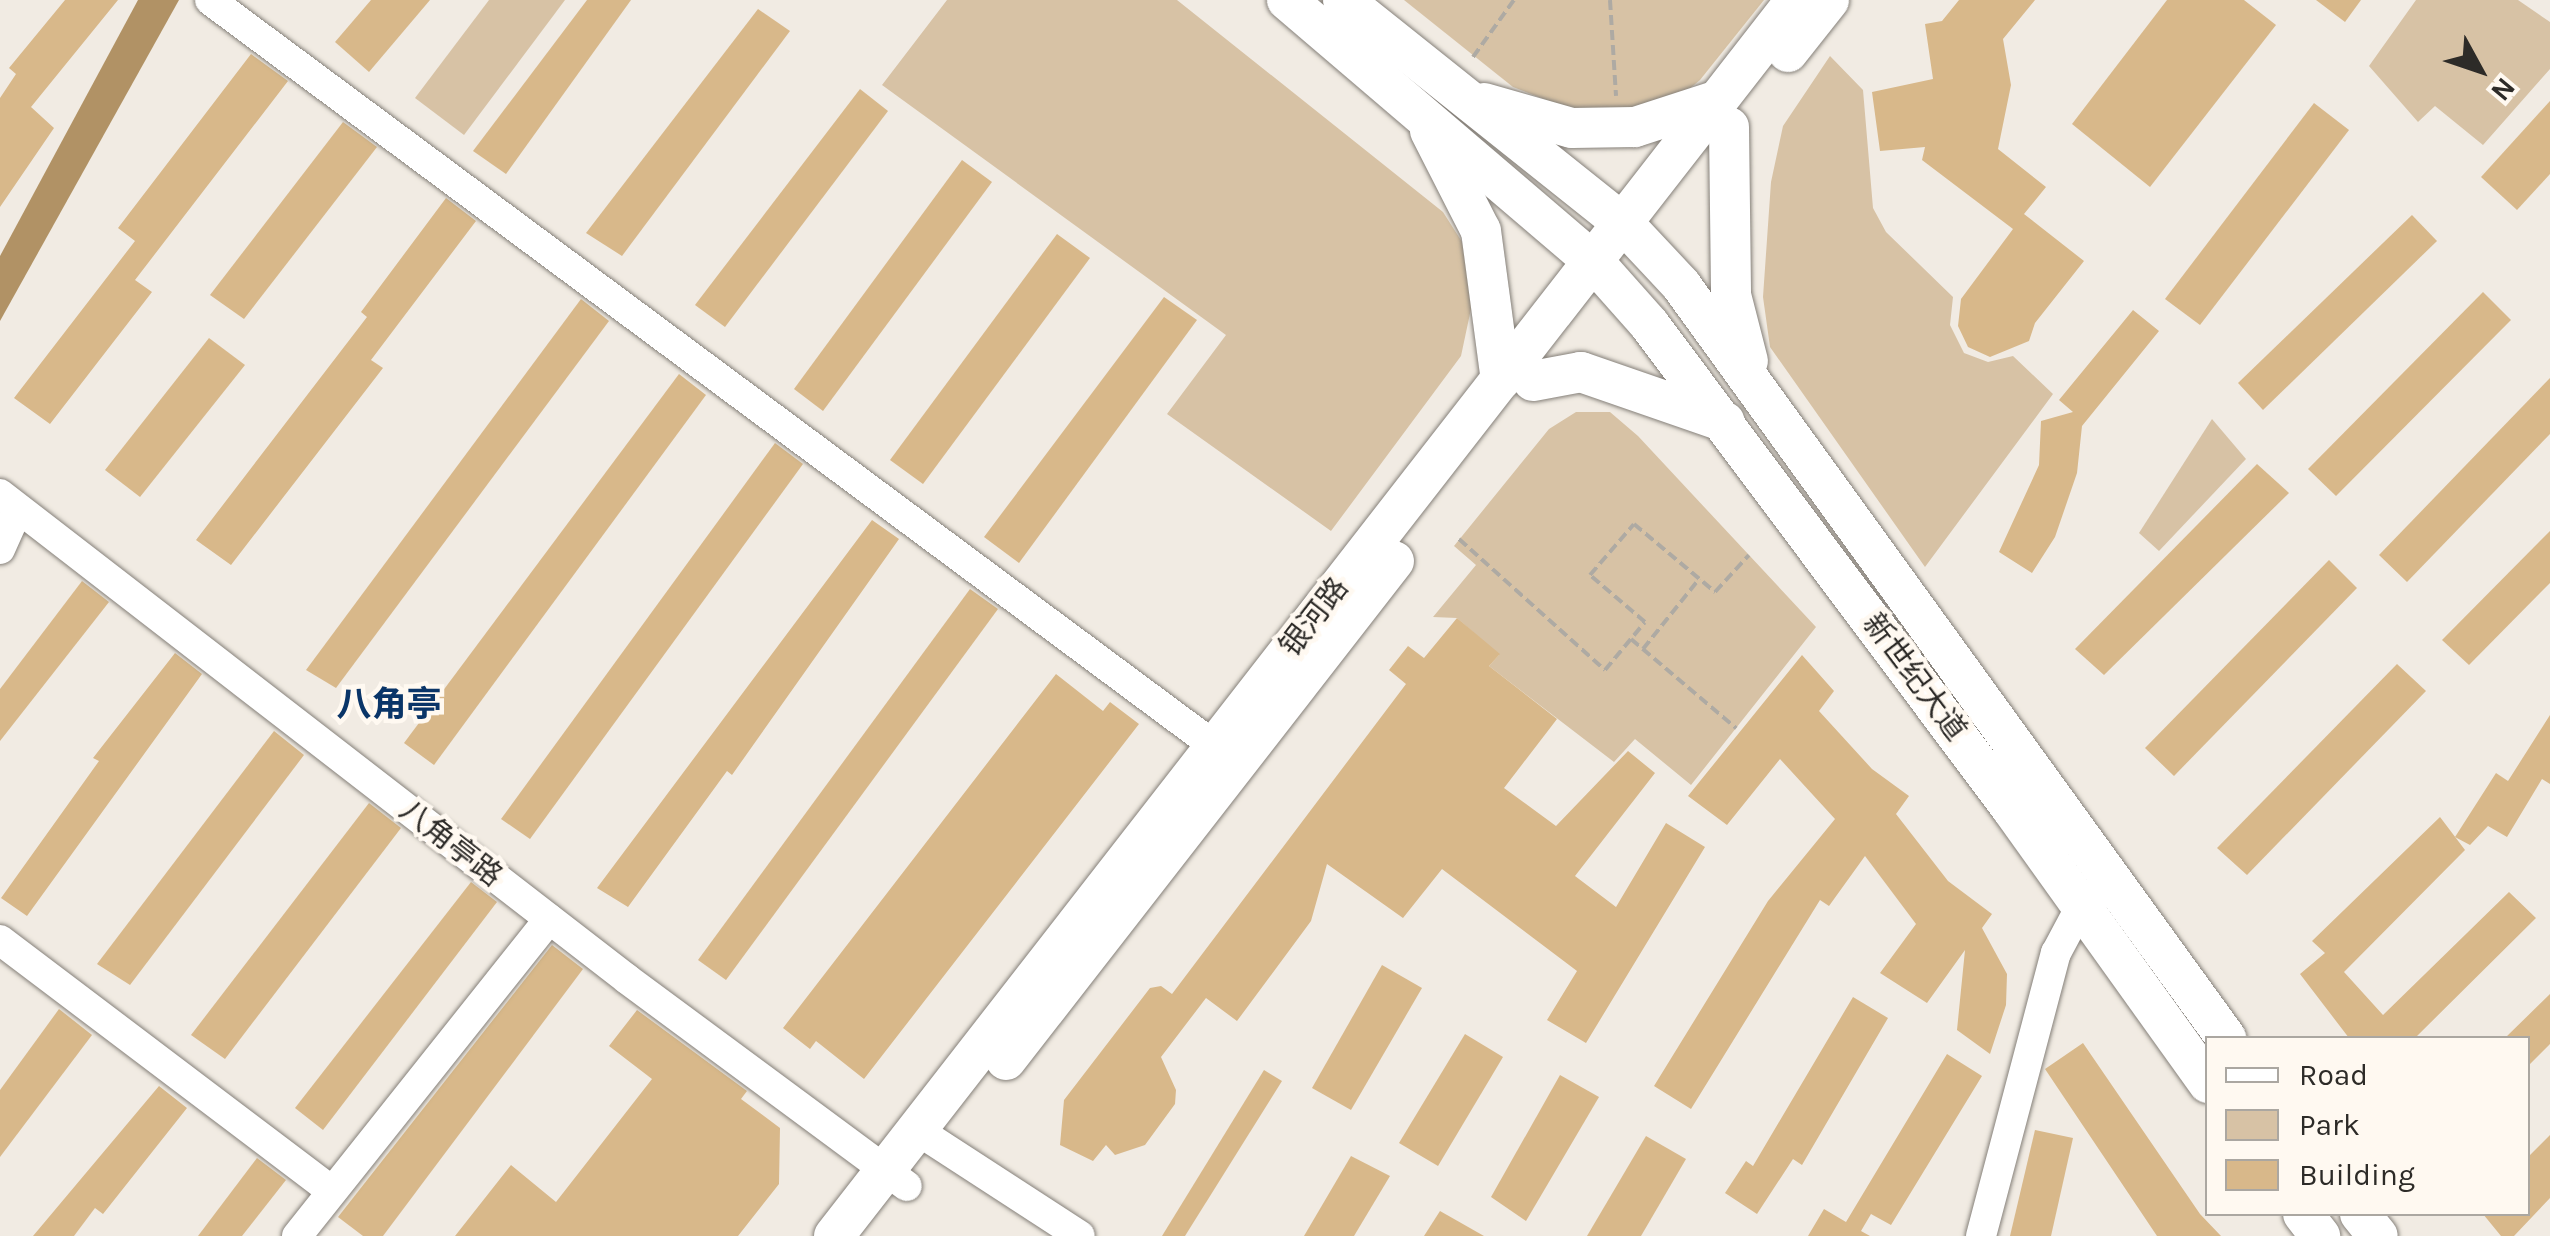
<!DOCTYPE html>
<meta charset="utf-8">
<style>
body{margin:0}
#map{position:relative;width:2550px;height:1236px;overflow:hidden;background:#f1ebe3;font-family:Karla,"Noto Sans SC",sans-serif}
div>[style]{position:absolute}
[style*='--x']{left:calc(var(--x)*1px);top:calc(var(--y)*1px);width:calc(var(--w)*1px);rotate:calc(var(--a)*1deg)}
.green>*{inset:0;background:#d7c2a5}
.water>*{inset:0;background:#b19265}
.building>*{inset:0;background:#d8b88a}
.path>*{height:4px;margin-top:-2px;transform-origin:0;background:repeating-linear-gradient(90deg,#aeaaa3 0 10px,transparent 0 15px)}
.roads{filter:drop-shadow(0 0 2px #858079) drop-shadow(0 0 2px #858079)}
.minor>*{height:30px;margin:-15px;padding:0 15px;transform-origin:15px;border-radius:15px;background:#fff}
.major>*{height:40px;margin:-20px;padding:0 20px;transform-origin:20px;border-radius:20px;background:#fff}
span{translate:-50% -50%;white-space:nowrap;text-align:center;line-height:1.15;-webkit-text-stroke:9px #fff9f1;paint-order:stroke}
.street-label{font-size:30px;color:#2d2b28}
.quarter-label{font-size:35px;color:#0a3568;font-weight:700}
.legend{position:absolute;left:2205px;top:1036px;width:325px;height:180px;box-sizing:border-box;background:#fff9f1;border:2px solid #aba7a1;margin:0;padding:12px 18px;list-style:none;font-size:30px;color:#2d2b28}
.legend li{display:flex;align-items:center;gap:20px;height:50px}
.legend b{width:50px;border:2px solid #aba7a1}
.north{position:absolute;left:2430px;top:20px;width:100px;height:100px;-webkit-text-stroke:8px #fff9f1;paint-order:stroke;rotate:130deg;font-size:28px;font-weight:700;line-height:40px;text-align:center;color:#2d2b28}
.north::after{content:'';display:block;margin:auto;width:35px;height:45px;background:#2d2b28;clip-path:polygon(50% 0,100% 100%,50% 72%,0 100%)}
</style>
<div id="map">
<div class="green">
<div style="clip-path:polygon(489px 0,565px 0,464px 135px,415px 98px)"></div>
<div style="clip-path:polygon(947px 0,1177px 0,1443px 212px,1464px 245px,1475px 290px,1461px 356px,1331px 531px,1167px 414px,1226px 335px,882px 85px)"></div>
<div style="clip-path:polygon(1404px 0,1764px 0,1700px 80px,1677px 99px,1633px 110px,1569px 109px,1513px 87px)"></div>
<div style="clip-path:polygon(2416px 0,2518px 0,2550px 22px,2550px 69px,2483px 145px,2435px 106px,2418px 122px,2369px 66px)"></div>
<div style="clip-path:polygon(1830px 56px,1863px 90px,1873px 208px,1886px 232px,1953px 297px,1950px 325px,1964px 353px,1988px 362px,2013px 356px,2053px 394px,1925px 567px,1770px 347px,1763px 297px,1771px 182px,1783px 126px)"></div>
<div style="clip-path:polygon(1576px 412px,1610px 412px,1638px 436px,1816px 627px,1691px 785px,1635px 739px,1614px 762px,1489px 666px,1499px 655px,1457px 618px,1433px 617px,1476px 565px,1454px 546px,1549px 429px)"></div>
<div style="clip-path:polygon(2212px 419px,2246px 459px,2159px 551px,2139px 533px)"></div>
</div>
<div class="water">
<div style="clip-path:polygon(138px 0,179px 0,0 321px,0 256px)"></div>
</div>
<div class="building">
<div style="clip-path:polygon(65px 0,118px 0,31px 107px,54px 128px,0 207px,0 98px,16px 74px,9px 68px)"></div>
<div style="clip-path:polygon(371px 0,430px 0,369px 72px,335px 42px)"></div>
<div style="clip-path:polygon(587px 0,631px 0,506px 174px,473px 151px)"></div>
<div style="clip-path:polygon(1959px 0,2035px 0,2003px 39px,2011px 85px,1998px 149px,2046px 187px,2024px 214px,2084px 261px,2035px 323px,2029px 341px,1990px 357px,1968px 347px,1958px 326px,1961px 299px,2013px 229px,1922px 160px,1925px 147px,1880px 151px,1872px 92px,1933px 79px,1925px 24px,1942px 21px)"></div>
<div style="clip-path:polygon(2167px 0,2244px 0,2276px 25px,2150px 187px,2072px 124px)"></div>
<div style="clip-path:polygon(2316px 0,2361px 0,2345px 22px)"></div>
<div style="clip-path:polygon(758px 9px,790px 31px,622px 256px,586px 233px)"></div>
<div style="clip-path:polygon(251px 54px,288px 81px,135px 280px,152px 292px,50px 424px,14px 398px,135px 241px,118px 228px)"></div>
<div style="clip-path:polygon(860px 89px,888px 111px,725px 327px,695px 305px)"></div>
<div style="clip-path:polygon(2550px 101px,2550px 174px,2517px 210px,2481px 177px)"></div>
<div style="clip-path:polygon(2314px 103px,2349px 130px,2200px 325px,2165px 299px)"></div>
<div style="clip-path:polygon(343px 122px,377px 147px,244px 319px,210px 295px)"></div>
<div style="clip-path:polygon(962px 160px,992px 182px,823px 411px,794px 389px)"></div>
<div style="clip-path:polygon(446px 198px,476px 221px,371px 360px,383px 368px,231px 565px,196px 540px,367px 317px,361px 312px)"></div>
<div style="clip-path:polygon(2412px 215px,2437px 241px,2263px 410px,2238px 383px)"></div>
<div style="clip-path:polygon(1057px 234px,1090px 258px,923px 484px,890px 460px)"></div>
<div style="clip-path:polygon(2483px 292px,2511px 320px,2336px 496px,2308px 469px)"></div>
<div style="clip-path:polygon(1164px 297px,1197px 320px,1019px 563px,984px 537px)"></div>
<div style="clip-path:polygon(581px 299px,609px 321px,336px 688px,306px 670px)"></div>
<div style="clip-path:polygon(2133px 310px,2159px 331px,2082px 426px,2077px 473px,2055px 537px,2032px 573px,1999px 552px,2039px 465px,2041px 421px,2073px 412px,2059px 400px)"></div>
<div style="clip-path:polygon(209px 338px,245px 365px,140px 497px,105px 470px)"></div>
<div style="clip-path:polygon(679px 374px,706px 395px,434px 765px,404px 743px)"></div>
<div style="clip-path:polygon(2550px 378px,2550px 434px,2407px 582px,2379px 555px)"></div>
<div style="clip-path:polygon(775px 443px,803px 464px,530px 839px,501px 819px)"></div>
<div style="clip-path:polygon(2257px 464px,2289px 493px,2104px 675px,2075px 649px)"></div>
<div style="clip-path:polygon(872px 520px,899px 539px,732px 775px,727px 771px,628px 907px,597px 888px)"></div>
<div style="clip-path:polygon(2550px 531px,2550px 583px,2469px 665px,2442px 640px)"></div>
<div style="clip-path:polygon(2329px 560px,2357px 588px,2174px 776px,2145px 748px)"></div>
<div style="clip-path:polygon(82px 581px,109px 602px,0 741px,0 689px)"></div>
<div style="clip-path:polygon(970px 589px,998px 609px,726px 980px,698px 960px)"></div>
<div style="clip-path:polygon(1457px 618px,1500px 654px,1489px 666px,1557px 719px,1504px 788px,1556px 826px,1628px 751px,1655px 773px,1575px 876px,1616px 907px,1666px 823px,1705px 847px,1586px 1043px,1547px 1020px,1577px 971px,1442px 869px,1403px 918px,1327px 864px,1311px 921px,1237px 1021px,1206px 998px,1161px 1057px,1176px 1090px,1175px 1104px,1145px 1145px,1115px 1155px,1106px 1145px,1093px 1161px,1060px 1145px,1064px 1100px,1150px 988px,1161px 986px,1172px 994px,1406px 684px,1389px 670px,1408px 646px,1424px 658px)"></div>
<div style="clip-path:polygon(175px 653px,202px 674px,27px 916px,1px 898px,99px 761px,93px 758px)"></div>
<div style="clip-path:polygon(1802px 655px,1834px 691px,1819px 711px,1872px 769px,1909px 796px,1896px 814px,1948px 881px,1992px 914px,1982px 928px,2007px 974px,2006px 1005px,1990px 1054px,1957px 1030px,1965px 950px,1927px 1003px,1880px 973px,1916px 924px,1865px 856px,1829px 906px,1820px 900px,1691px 1109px,1654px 1086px,1768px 901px,1835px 819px,1780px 759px,1727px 825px,1688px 796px)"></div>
<div style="clip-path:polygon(2397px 664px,2426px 691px,2247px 875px,2217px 848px)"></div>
<div style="clip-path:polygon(1056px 674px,1103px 711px,1110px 702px,1139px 724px,864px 1079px,816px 1041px,810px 1049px,783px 1028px)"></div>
<div style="clip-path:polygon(2550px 715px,2550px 784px,2542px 779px,2507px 837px,2488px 826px,2470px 845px,2455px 837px,2496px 773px,2508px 781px)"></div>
<div style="clip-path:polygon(274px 731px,304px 755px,130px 985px,97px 964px)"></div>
<div style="clip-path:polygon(369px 803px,401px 828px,225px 1059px,191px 1035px)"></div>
<div style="clip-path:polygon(2440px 817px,2465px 850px,2344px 972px,2383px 1015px,2509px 892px,2536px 918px,2415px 1038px,2349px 1038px,2300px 974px,2325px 953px,2312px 941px)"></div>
<div style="clip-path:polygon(471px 882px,497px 902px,323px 1130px,295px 1108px)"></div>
<div style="clip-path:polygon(552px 945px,583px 969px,383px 1236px,363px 1236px,338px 1217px)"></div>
<div style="clip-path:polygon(1382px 965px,1422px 988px,1351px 1110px,1312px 1088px)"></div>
<div style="clip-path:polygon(2550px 994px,2550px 1044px,2528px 1066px,2528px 1038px,2505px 1038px)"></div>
<div style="clip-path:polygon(1853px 997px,1888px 1018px,1802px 1165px,1793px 1159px,1757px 1214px,1725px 1193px,1746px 1161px,1753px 1166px)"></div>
<div style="clip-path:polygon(59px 1009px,92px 1035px,0 1157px,0 1090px)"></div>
<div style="clip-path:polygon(637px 1010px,747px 1091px,741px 1099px,780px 1128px,779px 1184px,738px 1236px,455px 1236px,511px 1165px,556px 1202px,652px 1079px,609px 1046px)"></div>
<div style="clip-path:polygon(1465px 1034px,1503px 1057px,1438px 1166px,1399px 1143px)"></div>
<div style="clip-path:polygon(2083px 1043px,2200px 1214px,2221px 1236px,2157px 1236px,2045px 1069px)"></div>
<div style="clip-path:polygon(1947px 1054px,1982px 1076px,1891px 1225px,1871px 1214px,1861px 1231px,1870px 1236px,1808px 1236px,1824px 1209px,1846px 1222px)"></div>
<div style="clip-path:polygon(1264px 1070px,1282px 1081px,1185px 1236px,1162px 1236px)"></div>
<div style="clip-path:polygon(1560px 1075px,1599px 1097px,1526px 1221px,1491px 1197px)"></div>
<div style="clip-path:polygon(159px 1086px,187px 1108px,103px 1214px,95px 1208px,74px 1236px,33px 1236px)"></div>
<div style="clip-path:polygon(2035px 1130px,2073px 1138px,2051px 1236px,2010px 1236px)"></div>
<div style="clip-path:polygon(2550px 1135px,2550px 1198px,2514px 1236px,2501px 1236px,2483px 1214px,2528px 1214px,2528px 1157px)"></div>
<div style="clip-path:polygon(1646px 1136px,1686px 1159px,1641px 1236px,1587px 1236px)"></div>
<div style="clip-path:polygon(1351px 1156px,1390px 1176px,1354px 1236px,1304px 1236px)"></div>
<div style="clip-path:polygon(257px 1158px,286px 1180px,242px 1236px,198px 1236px)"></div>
<div style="clip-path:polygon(1440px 1211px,1484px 1236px,1424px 1236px)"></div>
</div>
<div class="path">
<div style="--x:1610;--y:0;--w:96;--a:86.4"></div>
<div style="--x:1473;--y:57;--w:70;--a:-54.3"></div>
<div style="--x:1459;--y:539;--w:196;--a:41.9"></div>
<div style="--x:1605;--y:670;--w:62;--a:-50.2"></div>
<div style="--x:1645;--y:622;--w:72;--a:-139.5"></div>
<div style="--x:1590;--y:575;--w:67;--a:-49.2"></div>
<div style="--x:1634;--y:524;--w:106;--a:40"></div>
<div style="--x:1715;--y:592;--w:50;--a:-47.4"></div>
<div style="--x:1631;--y:639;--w:138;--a:40.3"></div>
<div style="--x:1643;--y:649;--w:90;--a:-51.3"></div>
</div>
<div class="roads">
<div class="minor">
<div style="--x:210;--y:0;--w:1249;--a:36.6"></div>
<div style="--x:0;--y:494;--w:793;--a:37.72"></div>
<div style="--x:627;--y:979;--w:348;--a:36.5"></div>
<div style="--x:0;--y:549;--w:44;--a:-65.8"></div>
<div style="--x:0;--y:940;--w:416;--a:37.1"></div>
<div style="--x:917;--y:1130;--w:194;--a:33"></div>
<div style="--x:297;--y:1236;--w:405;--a:-51.5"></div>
<div style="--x:1981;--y:1236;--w:293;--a:-75.2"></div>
<div style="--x:2056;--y:953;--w:53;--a:-62"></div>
<div style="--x:2081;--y:906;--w:17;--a:-36"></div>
</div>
<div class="major">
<div style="--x:1287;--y:0;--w:404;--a:40.5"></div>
<div style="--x:1594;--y:262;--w:83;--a:48.4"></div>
<div style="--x:1649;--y:324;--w:606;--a:53.19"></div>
<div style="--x:2012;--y:809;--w:337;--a:54.4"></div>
<div style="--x:1343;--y:0;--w:359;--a:38.6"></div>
<div style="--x:1624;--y:224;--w:83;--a:46.9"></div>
<div style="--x:1681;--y:285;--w:930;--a:54.1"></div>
<div style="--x:1788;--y:52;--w:66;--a:-51.7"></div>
<div style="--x:1484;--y:103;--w:91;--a:15.9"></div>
<div style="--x:1572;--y:128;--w:63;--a:-0.9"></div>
<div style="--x:1635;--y:127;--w:87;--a:-18"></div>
<div style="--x:1729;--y:127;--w:168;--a:89.3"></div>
<div style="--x:1731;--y:295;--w:68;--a:75.6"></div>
<div style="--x:1430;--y:131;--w:112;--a:63"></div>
<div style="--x:1481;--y:231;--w:150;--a:82.4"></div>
<div style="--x:1533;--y:381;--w:49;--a:-10.6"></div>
<div style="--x:1581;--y:372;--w:152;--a:19.1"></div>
<div style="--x:1006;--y:1060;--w:632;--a:-52.13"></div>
<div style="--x:2303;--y:1214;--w:28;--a:52"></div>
<div style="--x:2360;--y:1214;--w:28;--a:51"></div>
<div style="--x:834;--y:1236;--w:1566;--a:-52.11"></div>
</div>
</div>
<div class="street-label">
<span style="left:1314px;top:617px;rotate:-52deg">银河路</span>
<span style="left:1915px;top:677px;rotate:53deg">新世纪大道</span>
<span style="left:451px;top:843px;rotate:38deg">八角亭路</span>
</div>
<div class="quarter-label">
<span style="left:389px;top:705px">八角亭</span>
</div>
<ul class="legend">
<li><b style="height:12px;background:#fff"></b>Road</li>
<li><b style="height:28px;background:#d7c2a5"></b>Park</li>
<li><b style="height:28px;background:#d8b88a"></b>Building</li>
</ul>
<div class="north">N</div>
</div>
